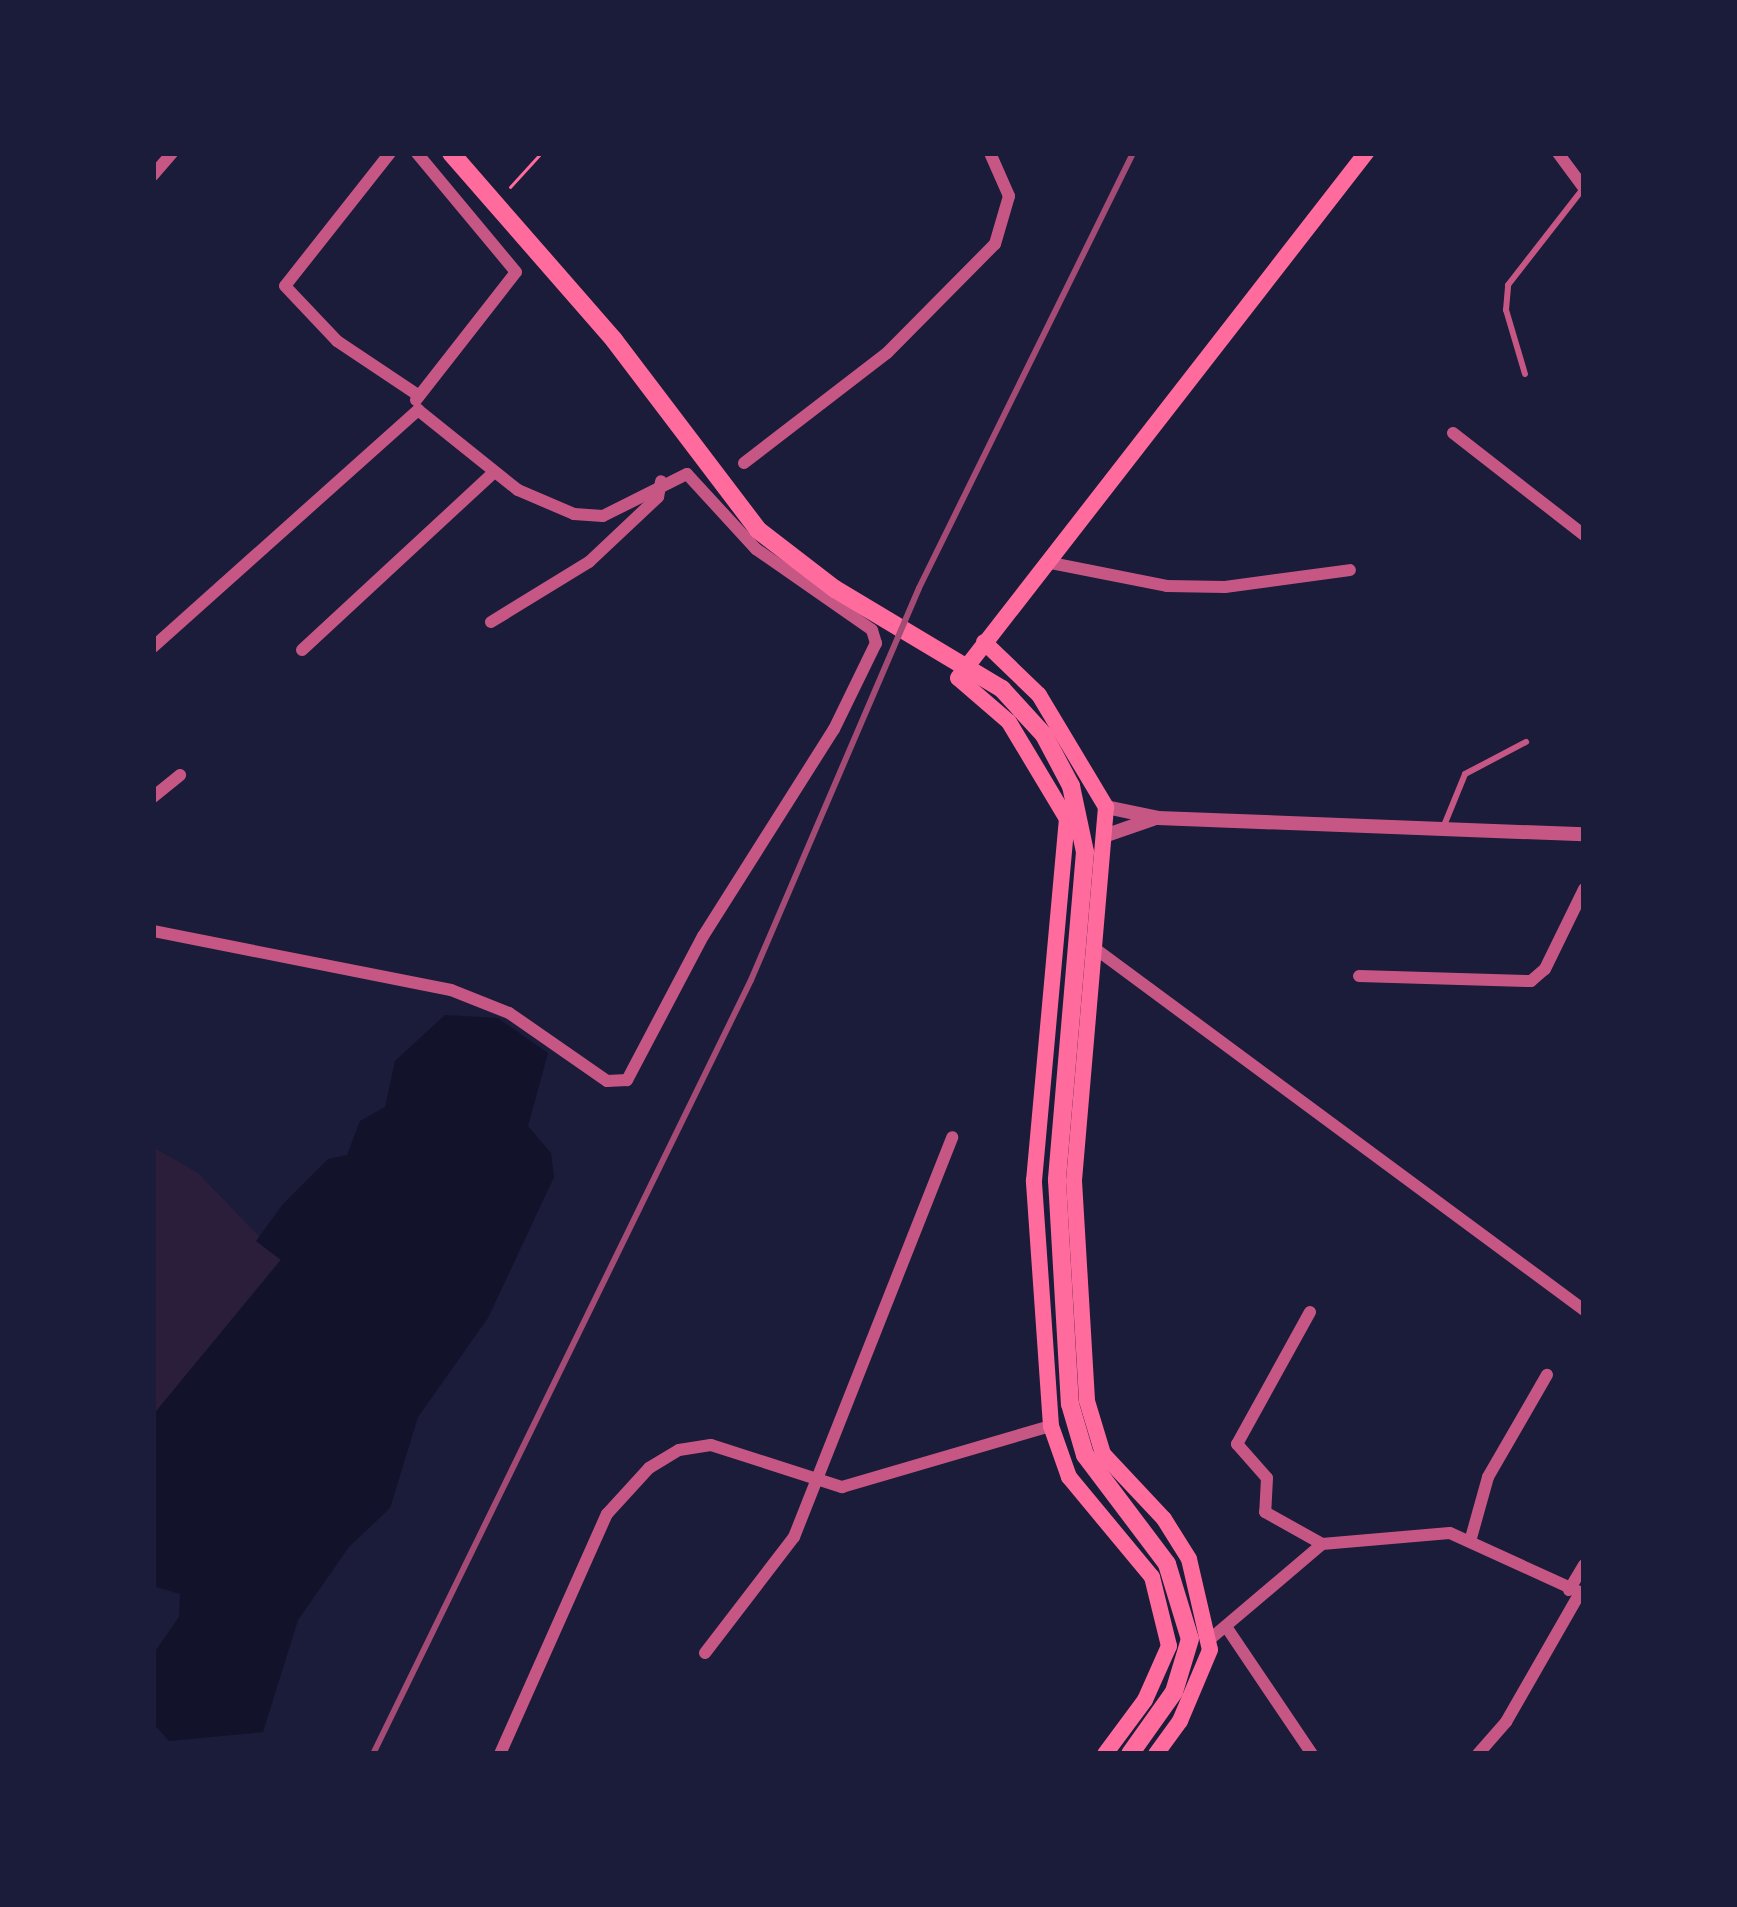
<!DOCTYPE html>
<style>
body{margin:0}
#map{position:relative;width:1737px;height:1907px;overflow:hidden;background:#1b1b3a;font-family:Mulish,sans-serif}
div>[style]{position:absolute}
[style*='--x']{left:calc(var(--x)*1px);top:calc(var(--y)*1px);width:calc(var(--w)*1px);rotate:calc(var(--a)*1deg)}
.green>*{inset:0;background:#2a1e3b}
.water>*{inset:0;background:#12122b}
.path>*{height:3px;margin:-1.5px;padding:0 1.5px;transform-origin:1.5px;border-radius:1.5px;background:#ff6b9d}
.service>*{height:6px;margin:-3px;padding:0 3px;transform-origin:3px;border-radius:3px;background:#c65784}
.minor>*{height:12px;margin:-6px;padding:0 6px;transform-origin:6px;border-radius:6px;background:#c65784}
.tertiary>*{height:14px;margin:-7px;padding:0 7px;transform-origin:7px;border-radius:7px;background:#c65784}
.secondary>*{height:16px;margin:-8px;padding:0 8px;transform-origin:8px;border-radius:8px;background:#ff6b9d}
.trunk>*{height:18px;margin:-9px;padding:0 9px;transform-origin:9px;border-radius:9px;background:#ff6b9d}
.rail>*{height:6px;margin:-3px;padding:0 3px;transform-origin:3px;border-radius:3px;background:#a44b75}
span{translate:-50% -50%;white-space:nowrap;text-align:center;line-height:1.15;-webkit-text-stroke:9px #1b1b3a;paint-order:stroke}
.frame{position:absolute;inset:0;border:156px solid #1b1b3a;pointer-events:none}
</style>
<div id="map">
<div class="green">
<div style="clip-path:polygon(153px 1147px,198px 1173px,281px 1259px,153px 1415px)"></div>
</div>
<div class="water">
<div style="clip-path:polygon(445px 1015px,498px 1018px,548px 1053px,528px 1126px,551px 1153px,554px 1177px,488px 1318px,418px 1417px,390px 1508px,349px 1547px,298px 1620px,263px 1732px,169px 1741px,153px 1723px,156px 1650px,179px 1617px,180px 1594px,153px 1586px,153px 1415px,281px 1260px,256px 1241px,283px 1204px,328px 1159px,347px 1155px,360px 1121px,385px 1107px,395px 1061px)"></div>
</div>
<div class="path">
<div style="--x:510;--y:187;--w:46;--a:-47.6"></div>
</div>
<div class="service">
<div style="--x:1525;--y:374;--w:67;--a:-106.5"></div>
<div style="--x:1506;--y:310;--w:25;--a:-85"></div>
<div style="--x:1508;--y:285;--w:120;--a:-52.1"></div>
<div style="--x:1443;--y:828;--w:58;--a:-67.8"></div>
<div style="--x:1465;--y:774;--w:69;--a:-27.7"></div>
</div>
<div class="minor">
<div style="--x:390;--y:153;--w:169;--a:128.3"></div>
<div style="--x:285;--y:286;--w:76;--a:46.6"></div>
<div style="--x:337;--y:341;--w:94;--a:33.7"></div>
<div style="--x:1558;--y:153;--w:44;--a:53.4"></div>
<div style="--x:153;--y:175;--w:29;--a:-49"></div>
<div style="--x:416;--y:400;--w:162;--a:-52"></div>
<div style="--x:516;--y:272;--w:155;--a:-129.8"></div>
<div style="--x:1453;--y:433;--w:166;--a:37.9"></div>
<div style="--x:744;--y:463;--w:180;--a:-37.6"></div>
<div style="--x:887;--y:353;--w:153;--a:-45.3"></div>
<div style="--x:995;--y:244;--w:50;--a:-73.7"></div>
<div style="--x:1009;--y:196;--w:47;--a:-113.8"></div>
<div style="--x:1046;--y:562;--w:123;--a:11.2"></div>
<div style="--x:1167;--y:586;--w:58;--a:1"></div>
<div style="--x:1225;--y:587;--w:126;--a:-7.7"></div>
<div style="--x:491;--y:622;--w:115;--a:-31.5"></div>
<div style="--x:589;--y:562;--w:95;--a:-43.3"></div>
<div style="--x:658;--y:497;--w:16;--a:-79"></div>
<div style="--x:153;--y:647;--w:356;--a:-41.8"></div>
<div style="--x:418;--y:410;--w:128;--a:38.7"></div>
<div style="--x:518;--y:490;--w:61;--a:23.2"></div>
<div style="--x:574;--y:514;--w:29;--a:4"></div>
<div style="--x:603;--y:516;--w:94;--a:-26.6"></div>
<div style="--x:687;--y:474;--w:102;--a:47.4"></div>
<div style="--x:756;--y:549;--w:141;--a:34.9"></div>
<div style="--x:872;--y:630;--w:14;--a:73"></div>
<div style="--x:876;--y:643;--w:96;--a:116"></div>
<div style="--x:834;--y:729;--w:245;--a:122.3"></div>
<div style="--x:703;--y:936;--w:163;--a:117.8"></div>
<div style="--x:627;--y:1080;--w:20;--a:177"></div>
<div style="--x:607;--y:1081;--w:119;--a:-145.2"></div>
<div style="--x:509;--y:1013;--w:62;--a:-158.4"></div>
<div style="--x:451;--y:990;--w:304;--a:-168.8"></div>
<div style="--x:302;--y:650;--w:262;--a:-42.8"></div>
<div style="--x:153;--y:797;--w:35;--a:-39"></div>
<div style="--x:1097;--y:950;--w:606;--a:36.47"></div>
<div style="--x:1359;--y:976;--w:172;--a:1.7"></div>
<div style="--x:1531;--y:981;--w:18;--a:-41"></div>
<div style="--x:1545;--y:969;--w:89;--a:-64"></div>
<div style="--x:1310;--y:1312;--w:151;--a:118.9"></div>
<div style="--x:1237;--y:1444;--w:45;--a:48.6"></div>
<div style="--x:1267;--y:1478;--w:34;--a:93"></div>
<div style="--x:1265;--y:1512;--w:65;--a:29.3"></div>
<div style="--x:1471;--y:1538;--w:63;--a:-74.4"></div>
<div style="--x:1488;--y:1477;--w:118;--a:-60"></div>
<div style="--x:1569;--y:1590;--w:29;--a:-59"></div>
<div style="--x:1227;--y:1628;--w:152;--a:56"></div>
<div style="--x:1209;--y:1640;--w:148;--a:-40.3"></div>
<div style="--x:1322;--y:1544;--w:128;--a:-4.9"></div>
<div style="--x:1450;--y:1533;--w:147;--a:24.5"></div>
<div style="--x:705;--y:1653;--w:146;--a:-52.5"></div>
<div style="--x:794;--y:1537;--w:430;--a:-68.4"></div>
<div style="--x:500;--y:1754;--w:263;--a:-66"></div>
<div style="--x:607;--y:1514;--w:62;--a:-47.6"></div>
<div style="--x:649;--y:1468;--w:35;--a:-31"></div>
<div style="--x:679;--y:1450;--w:32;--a:-9"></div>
<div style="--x:711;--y:1445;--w:138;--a:17.8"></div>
<div style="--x:842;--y:1487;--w:218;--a:-16.3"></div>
<div style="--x:1478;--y:1754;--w:43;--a:-48.8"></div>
<div style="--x:1506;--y:1722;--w:149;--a:-60.2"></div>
</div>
<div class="tertiary">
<div style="--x:1106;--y:807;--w:53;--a:11.9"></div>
<div style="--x:1158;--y:818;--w:426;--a:2.2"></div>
<div style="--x:1107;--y:835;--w:49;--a:-19.2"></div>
</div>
<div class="secondary">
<div style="--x:984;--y:642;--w:76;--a:43.9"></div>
<div style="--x:1039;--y:695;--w:131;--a:59.1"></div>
<div style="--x:1106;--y:807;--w:375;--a:94.9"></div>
<div style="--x:1074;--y:1181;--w:220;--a:86.6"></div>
<div style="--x:1087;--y:1401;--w:55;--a:73.2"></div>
<div style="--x:1103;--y:1454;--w:89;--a:46.8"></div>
<div style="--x:1164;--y:1519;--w:47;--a:58"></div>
<div style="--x:1189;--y:1559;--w:93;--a:77"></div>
<div style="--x:1210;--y:1650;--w:77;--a:112.9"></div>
<div style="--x:1180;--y:1721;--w:41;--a:126"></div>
<div style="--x:1105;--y:1754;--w:67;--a:-53.5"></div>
<div style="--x:1145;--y:1700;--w:59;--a:-66"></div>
<div style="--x:1169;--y:1646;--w:71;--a:-103.8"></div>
<div style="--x:1152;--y:1577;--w:130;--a:-129.7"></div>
<div style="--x:1069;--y:1477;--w:54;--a:-109.4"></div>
<div style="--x:1051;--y:1426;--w:246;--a:-94"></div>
<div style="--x:1034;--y:1181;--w:364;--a:-84.8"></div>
<div style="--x:1067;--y:819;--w:113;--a:-120.9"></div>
<div style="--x:1009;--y:722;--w:67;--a:-139.2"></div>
<div style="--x:958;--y:678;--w:665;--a:-52.15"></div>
</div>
<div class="trunk">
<div style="--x:451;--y:153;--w:248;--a:48.9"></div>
<div style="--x:614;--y:340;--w:238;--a:52.8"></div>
<div style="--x:758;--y:530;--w:97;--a:37.5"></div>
<div style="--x:835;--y:589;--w:195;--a:30.9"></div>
<div style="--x:1002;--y:689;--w:62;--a:47.6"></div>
<div style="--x:1044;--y:735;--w:58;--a:62.1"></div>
<div style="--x:1071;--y:786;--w:67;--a:78"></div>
<div style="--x:1085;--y:852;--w:329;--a:94.9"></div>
<div style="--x:1057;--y:1180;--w:224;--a:86.7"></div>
<div style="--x:1070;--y:1404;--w:53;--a:73.6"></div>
<div style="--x:1085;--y:1455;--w:136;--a:53"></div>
<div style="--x:1167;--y:1564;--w:78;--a:73"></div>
<div style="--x:1190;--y:1639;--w:55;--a:106.8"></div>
<div style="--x:1174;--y:1692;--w:76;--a:125.4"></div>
</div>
<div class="rail">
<div style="--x:373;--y:1754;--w:861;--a:-63.97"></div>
<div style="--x:751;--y:980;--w:426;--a:-66.8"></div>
<div style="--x:919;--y:588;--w:485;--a:-63.8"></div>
</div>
<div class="frame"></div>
</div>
